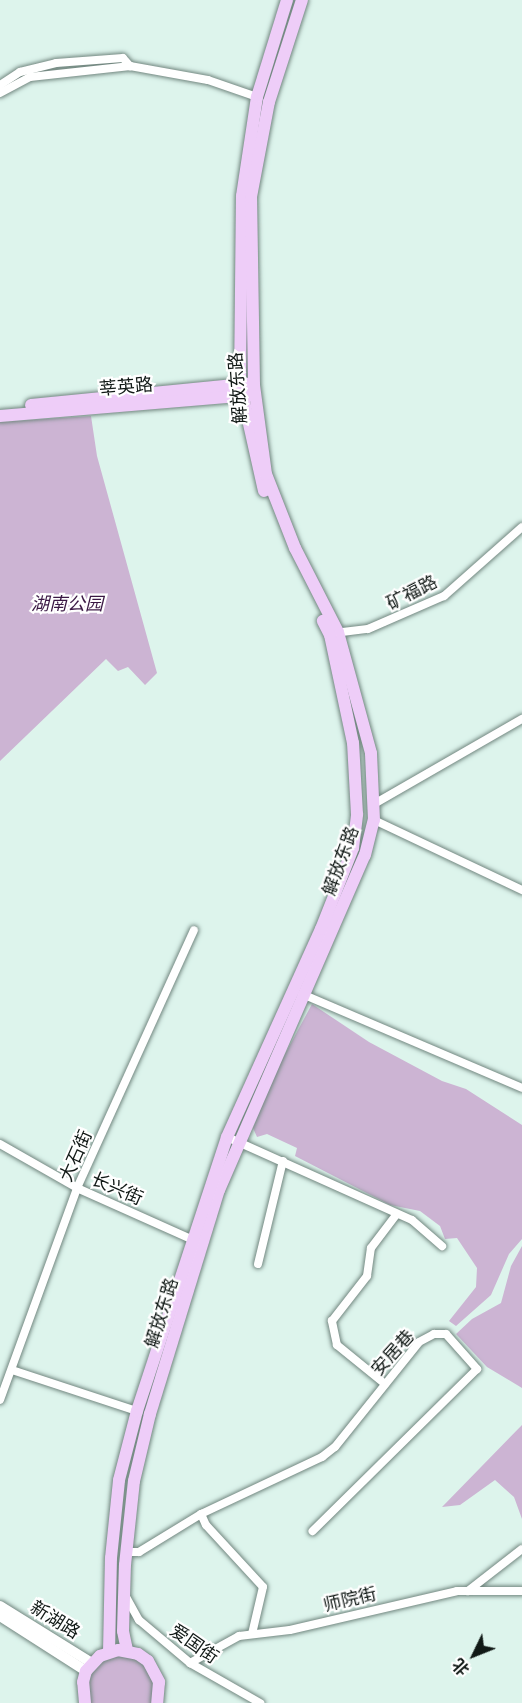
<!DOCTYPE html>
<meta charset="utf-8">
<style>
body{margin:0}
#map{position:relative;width:522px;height:1703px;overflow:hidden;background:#ddf4ec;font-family:Merriweather,"Noto Sans SC",serif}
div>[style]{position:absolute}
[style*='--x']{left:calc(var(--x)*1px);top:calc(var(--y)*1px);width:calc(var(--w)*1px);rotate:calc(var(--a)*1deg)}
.green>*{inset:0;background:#ccb4d3}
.roads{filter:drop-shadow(0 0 2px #728780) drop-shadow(0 0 2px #728780)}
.minor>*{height:8px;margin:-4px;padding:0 4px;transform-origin:4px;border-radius:4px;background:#fff}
.secondary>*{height:10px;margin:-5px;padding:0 5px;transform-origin:5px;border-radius:5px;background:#fff}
.primary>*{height:12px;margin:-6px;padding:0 6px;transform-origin:6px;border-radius:6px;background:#eecdf8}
span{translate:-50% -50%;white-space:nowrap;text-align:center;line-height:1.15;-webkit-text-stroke:4.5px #fff;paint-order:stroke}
.street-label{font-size:18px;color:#111916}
.park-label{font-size:18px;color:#3a1844;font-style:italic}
.north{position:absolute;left:444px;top:1625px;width:60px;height:60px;-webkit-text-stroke:4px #fff;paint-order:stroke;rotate:227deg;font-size:16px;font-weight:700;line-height:24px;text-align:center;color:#111916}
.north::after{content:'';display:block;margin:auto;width:21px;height:27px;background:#111916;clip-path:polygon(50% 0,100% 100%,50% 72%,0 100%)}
</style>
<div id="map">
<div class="green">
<div style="clip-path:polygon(91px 416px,97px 456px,157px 673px,145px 685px,128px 667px,118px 671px,106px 659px,0 761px,0 422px)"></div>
<div style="clip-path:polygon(312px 1004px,369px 1042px,442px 1081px,466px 1089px,522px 1125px,522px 1239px,509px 1254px,491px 1295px,456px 1326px,449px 1321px,476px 1287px,477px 1268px,457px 1238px,445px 1239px,440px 1226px,420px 1211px,390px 1205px,295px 1156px,297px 1148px,267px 1134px,257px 1137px,253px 1128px,277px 1069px)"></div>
<div style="clip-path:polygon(522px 1246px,522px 1388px,487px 1367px,456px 1334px,472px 1319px,501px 1303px,511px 1266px)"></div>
<div style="clip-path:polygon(522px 1425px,522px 1519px,514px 1497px,495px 1480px,460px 1505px,442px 1507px)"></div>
<div style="clip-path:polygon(109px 1652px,148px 1661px,157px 1703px,85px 1703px,83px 1684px)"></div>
</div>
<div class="roads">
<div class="minor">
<div style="--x:0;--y:85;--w:24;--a:-33"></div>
<div style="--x:20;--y:72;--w:37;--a:-14"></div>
<div style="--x:56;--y:63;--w:67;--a:-4.3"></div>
<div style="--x:123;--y:58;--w:11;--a:49"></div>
<div style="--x:0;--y:93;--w:34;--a:-28"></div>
<div style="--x:30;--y:77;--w:101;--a:-6.3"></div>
<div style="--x:130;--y:66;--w:79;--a:10.2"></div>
<div style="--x:208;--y:80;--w:52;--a:19.1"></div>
<div style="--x:334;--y:633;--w:34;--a:-7"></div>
<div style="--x:368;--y:629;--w:83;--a:-23.5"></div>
<div style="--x:444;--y:596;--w:104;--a:-41.5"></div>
<div style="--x:374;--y:804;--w:171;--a:-29.9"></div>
<div style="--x:374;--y:820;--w:164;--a:25.3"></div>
<div style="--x:302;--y:994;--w:239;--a:23.1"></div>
<div style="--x:227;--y:1137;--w:203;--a:24.2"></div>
<div style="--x:412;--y:1220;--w:40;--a:41"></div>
<div style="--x:0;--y:1144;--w:89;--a:29.7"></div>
<div style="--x:77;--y:1188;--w:127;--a:24.1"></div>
<div style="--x:258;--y:1264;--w:106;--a:-76.4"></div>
<div style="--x:12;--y:1370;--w:132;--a:18.2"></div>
<div style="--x:385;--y:1384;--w:62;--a:-140.9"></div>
<div style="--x:337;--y:1345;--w:25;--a:-102"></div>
<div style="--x:332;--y:1321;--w:57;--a:-52.1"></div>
<div style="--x:367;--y:1276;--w:28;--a:-82"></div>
<div style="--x:371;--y:1248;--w:41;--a:-52.9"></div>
<div style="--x:0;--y:1400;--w:226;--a:-70"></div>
<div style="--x:77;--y:1188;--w:283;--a:-65.6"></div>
<div style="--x:201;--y:1514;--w:12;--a:66"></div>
<div style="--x:206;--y:1525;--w:84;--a:47.4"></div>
<div style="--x:263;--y:1587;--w:48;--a:103.2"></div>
<div style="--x:126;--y:1552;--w:13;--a:0"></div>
<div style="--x:139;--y:1552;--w:73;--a:-31.5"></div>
<div style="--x:201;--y:1514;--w:134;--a:-25.2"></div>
<div style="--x:322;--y:1457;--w:16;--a:-38"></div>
<div style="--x:335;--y:1447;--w:134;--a:-51.3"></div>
<div style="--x:419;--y:1342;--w:17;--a:-28"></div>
<div style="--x:434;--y:1334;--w:12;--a:0"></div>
<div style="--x:446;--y:1334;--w:47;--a:48.5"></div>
<div style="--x:477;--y:1369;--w:231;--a:135.4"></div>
<div style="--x:468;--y:1591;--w:68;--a:-37.9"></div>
<div style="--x:125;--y:1595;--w:29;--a:61"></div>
<div style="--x:139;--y:1620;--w:67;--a:40.1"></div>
<div style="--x:190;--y:1663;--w:81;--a:29.7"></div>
<div style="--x:190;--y:1663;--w:56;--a:-28.9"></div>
<div style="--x:239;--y:1636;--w:51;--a:-6.7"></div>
<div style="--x:290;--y:1630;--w:171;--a:-13.1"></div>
<div style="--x:457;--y:1591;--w:65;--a:0"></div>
</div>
<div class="secondary">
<div style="--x:0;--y:1606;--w:108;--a:31.8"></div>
<div style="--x:0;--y:1616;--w:102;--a:32.6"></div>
</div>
<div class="primary">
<div style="--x:31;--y:405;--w:217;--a:-5.6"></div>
<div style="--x:0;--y:416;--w:251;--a:-4.8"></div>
<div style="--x:264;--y:491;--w:110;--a:-102.6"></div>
<div style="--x:240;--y:384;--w:188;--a:-89.4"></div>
<div style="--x:242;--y:196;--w:100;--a:-81.4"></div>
<div style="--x:257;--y:97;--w:102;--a:-72.8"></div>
<div style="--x:127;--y:1650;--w:19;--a:-102"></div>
<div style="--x:123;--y:1631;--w:66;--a:-88.3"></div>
<div style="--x:125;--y:1565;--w:84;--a:-83.9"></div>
<div style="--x:134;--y:1481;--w:69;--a:-76.6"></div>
<div style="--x:150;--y:1414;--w:234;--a:-72.9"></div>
<div style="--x:219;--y:1190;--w:365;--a:-66.5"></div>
<div style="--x:365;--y:855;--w:36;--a:-76"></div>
<div style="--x:374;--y:820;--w:67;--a:-92.6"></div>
<div style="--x:371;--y:753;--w:125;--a:-105.3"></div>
<div style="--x:338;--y:632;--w:94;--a:-117.1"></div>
<div style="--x:295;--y:548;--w:79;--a:-111.4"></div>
<div style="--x:266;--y:474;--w:90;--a:-97.7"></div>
<div style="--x:254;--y:385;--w:188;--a:-90.9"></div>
<div style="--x:251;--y:197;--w:97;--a:-79.3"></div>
<div style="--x:269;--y:102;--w:107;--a:-72.1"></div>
<div style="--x:109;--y:1652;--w:94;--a:-88.8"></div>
<div style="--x:111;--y:1558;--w:78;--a:-84.1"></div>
<div style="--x:119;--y:1480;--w:71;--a:-75.4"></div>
<div style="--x:137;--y:1411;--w:288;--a:-71.8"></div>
<div style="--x:227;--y:1137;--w:228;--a:-65.7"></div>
<div style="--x:321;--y:929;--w:87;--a:-68.4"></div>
<div style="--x:353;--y:848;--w:34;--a:-83"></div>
<div style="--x:357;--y:814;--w:71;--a:-93.2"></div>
<div style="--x:353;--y:743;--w:110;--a:-102"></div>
<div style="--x:330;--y:635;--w:16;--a:-117"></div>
<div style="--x:85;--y:1703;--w:21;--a:-95"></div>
<div style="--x:83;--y:1682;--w:11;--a:-75"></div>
<div style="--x:86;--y:1671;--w:21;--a:-47"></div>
<div style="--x:100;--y:1656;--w:19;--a:-18"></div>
<div style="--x:118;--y:1650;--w:20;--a:11"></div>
<div style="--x:138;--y:1654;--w:12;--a:35"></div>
<div style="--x:148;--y:1661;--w:24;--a:62"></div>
<div style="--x:159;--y:1682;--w:21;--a:95"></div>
</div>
</div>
<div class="street-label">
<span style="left:126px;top:387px;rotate:-5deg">莘英路</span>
<span style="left:238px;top:388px;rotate:-94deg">解放东路</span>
<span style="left:412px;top:593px;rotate:-27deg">矿福路</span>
<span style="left:341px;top:861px;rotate:-70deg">解放东路</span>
<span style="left:76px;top:1156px;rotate:-66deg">大石街</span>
<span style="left:117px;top:1189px;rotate:24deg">长兴街</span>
<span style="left:162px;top:1313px;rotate:-73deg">解放东路</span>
<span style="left:393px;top:1353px;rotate:-48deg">安居巷</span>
<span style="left:350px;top:1600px;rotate:-13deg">师院街</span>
<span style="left:55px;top:1620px;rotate:32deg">新湖路</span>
<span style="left:194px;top:1644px;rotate:35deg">爱国街</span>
</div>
<div class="park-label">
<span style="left:67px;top:604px">湖南公园</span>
</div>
<div class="north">北</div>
</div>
